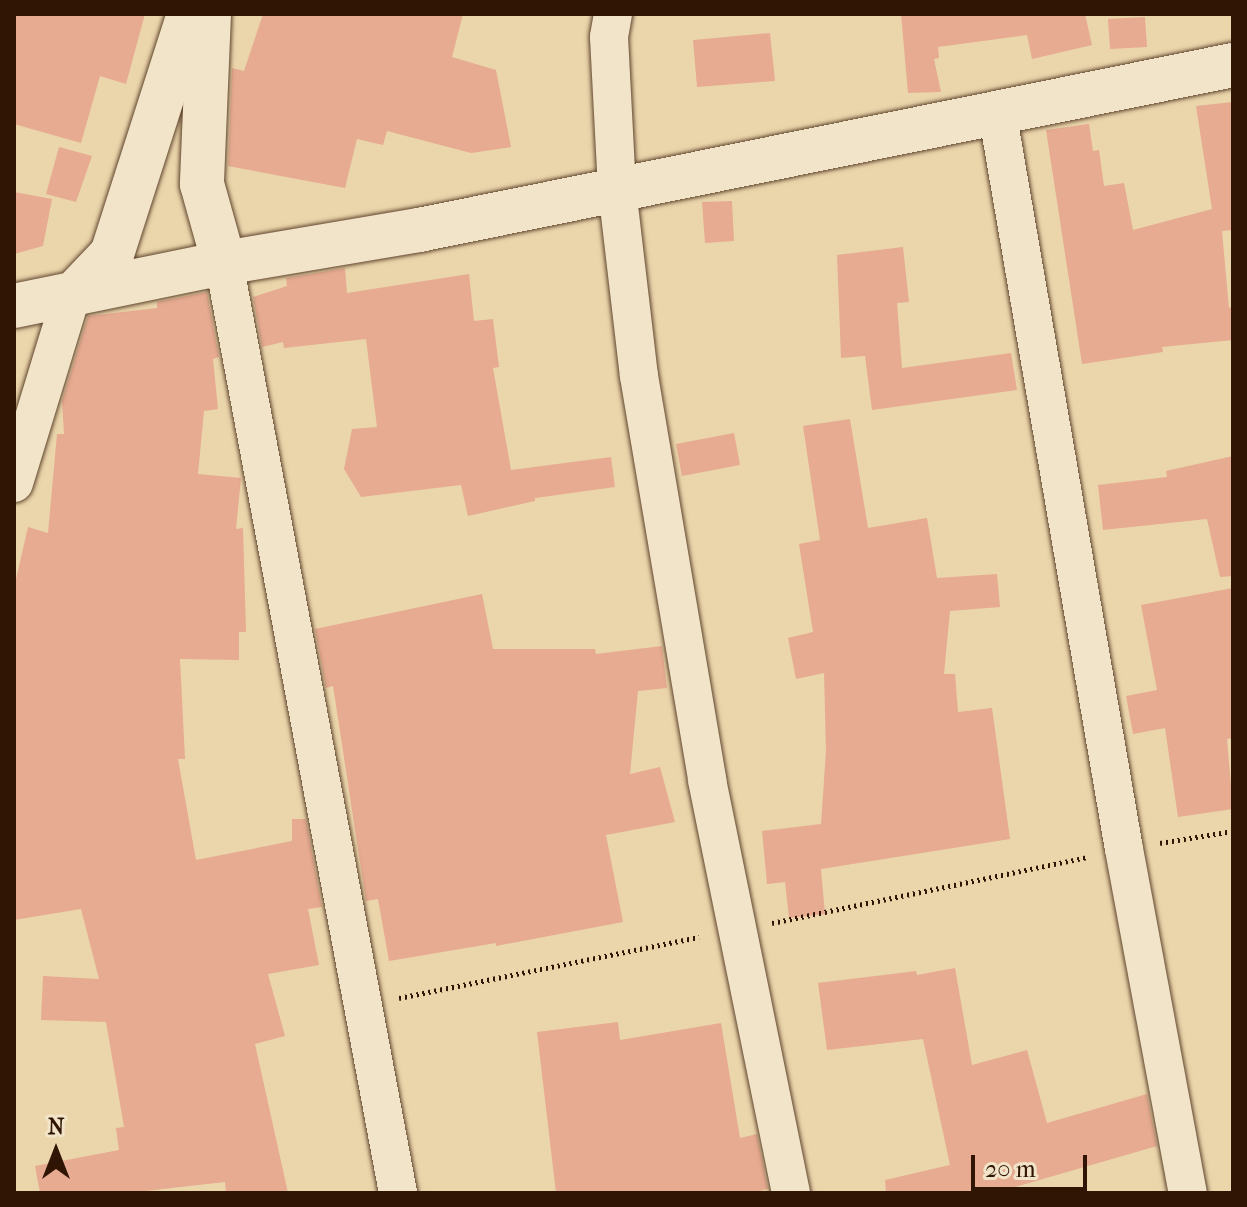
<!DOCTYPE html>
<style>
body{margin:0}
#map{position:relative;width:1247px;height:1207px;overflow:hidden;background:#ebd5ab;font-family:"IM FELL French Canon",serif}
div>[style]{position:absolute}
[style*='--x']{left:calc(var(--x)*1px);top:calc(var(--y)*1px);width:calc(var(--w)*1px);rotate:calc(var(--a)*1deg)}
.building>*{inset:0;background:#e6ab91}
.path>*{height:5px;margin-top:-2.5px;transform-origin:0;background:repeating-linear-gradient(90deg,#301505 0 2px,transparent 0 6px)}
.roads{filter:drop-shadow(0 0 2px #5f452e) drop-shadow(0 0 2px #5f452e)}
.minor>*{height:38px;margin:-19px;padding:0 19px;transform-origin:19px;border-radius:19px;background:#f2e4c8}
.tertiary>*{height:44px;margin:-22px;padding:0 22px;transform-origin:22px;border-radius:22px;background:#f2e4c8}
span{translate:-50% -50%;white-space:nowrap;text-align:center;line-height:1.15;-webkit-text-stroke:6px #f2e4c8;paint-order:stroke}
.frame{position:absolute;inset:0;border:16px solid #301505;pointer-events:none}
.north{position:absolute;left:16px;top:1111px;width:80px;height:80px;-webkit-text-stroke:6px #f2e4c8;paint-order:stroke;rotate:0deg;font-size:22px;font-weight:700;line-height:32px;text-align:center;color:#301505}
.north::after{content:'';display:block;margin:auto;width:28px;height:36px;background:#301505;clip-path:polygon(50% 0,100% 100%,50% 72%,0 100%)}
.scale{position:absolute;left:971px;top:1155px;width:116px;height:36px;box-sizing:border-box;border:4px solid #301505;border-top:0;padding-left:10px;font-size:24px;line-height:28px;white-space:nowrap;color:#301505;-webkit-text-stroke:6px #f2e4c8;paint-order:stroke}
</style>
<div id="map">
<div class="building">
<div style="clip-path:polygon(14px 14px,145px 14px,126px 84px,100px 76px,81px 143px,14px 124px)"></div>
<div style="clip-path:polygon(263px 14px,463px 14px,452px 57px,496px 70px,511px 147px,471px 153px,387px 131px,383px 145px,357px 139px,345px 188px,228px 166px,232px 68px,244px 71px)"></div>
<div style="clip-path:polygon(901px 14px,1085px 14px,1092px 45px,1032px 59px,1027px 35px,938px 47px,939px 58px,934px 59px,941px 92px,908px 93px)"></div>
<div style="clip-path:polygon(1145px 17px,1147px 47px,1110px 49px,1108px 19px)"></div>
<div style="clip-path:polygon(770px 33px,775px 81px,697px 87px,693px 40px)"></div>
<div style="clip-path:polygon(1233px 102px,1233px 230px,1222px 231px,1229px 308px,1233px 307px,1233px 340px,1162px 347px,1163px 352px,1082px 364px,1046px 130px,1089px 124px,1093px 151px,1099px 150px,1104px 186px,1124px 183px,1133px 230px,1212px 209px,1196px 106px)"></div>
<div style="clip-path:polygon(59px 147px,92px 156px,76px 202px,46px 194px)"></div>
<div style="clip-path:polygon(14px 192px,52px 199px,43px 246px,14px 254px)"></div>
<div style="clip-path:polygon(732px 201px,734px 241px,705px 243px,702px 202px)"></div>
<div style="clip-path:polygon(903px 247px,909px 302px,897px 303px,902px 368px,1011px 353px,1017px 390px,872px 410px,865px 356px,841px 358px,837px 255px)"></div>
<div style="clip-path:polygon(345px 268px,347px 293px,469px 274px,474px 321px,493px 319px,499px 367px,493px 368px,511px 470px,611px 457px,615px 487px,535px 498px,535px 501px,468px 516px,461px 485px,361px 497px,344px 469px,352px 429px,377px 427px,366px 339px,284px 348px,283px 342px,262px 347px,253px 297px,287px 286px,286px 278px)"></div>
<div style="clip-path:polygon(207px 292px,219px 357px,213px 359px,218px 409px,204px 411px,198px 474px,241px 478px,236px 529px,243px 528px,246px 632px,239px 632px,239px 660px,180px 659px,185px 759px,178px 759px,196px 860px,292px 841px,292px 819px,306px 819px,322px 907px,308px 909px,319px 965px,268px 974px,285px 1036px,255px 1044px,288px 1193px,226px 1193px,225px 1182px,128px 1193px,40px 1193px,35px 1166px,119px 1150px,116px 1128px,124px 1127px,106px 1022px,41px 1020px,43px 976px,99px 979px,81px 909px,14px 920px,14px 588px,28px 527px,48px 533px,57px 434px,64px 434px,62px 401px,88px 316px,157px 308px,157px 302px)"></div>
<div style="clip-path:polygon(850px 419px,868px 528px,927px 518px,937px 578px,997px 574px,1000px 607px,950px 611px,944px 674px,955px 674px,958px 712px,992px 708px,1010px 839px,821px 869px,825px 914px,789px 918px,785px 882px,767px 884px,762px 831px,821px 824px,826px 751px,824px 673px,796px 679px,788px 638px,813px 632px,799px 544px,820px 540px,803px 426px)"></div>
<div style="clip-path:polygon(734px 433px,740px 465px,682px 476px,676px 444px)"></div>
<div style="clip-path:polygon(1233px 456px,1233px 576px,1220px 577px,1207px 519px,1103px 530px,1098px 485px,1167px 477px,1166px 471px)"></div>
<div style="clip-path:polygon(1233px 588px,1233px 738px,1227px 739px,1233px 809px,1178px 817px,1165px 728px,1133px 734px,1126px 696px,1157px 690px,1141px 605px)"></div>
<div style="clip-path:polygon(482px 594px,493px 649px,595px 649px,596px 654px,662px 646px,667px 688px,638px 691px,630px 774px,660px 767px,675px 822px,606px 835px,623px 922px,496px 946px,496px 943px,389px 961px,378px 899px,366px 901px,333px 686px,326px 688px,315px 629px)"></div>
<div style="clip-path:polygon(955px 968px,972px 1065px,1027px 1050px,1047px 1123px,1147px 1094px,1157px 1146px,994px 1193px,886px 1193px,885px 1180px,950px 1165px,923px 1039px,827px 1050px,818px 983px,916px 971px,917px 975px)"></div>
<div style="clip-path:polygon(618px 1022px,620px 1040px,721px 1023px,740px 1138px,757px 1134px,768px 1189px,750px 1193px,556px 1193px,537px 1032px)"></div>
</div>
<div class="path">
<div style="--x:1160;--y:843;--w:74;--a:-9.3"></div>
<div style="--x:772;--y:923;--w:322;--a:-11.8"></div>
<div style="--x:399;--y:998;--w:306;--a:-11.5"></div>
</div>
<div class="roads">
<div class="minor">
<div style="--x:613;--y:14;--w:23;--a:100"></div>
<div style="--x:609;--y:37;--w:152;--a:87"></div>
<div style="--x:617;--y:189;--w:188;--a:83.3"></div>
<div style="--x:639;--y:376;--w:410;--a:80.4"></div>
<div style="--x:707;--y:780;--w:421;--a:78.5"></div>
<div style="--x:997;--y:111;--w:749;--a:80.24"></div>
<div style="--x:1124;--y:849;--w:350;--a:79.5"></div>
<div style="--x:224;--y:263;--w:946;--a:79.4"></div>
<div style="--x:14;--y:483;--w:195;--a:-73"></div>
</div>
<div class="tertiary">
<div style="--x:209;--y:14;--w:170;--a:92.4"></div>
<div style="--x:202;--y:184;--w:82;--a:74.4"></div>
<div style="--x:71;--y:297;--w:59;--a:-46.4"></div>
<div style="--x:112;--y:254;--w:252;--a:-72.2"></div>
<div style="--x:14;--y:306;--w:214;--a:-11.6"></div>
<div style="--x:224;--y:263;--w:198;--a:-9.6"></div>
<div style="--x:419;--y:230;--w:831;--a:-11.46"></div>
</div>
</div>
<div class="frame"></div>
<div class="north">N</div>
<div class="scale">20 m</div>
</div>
